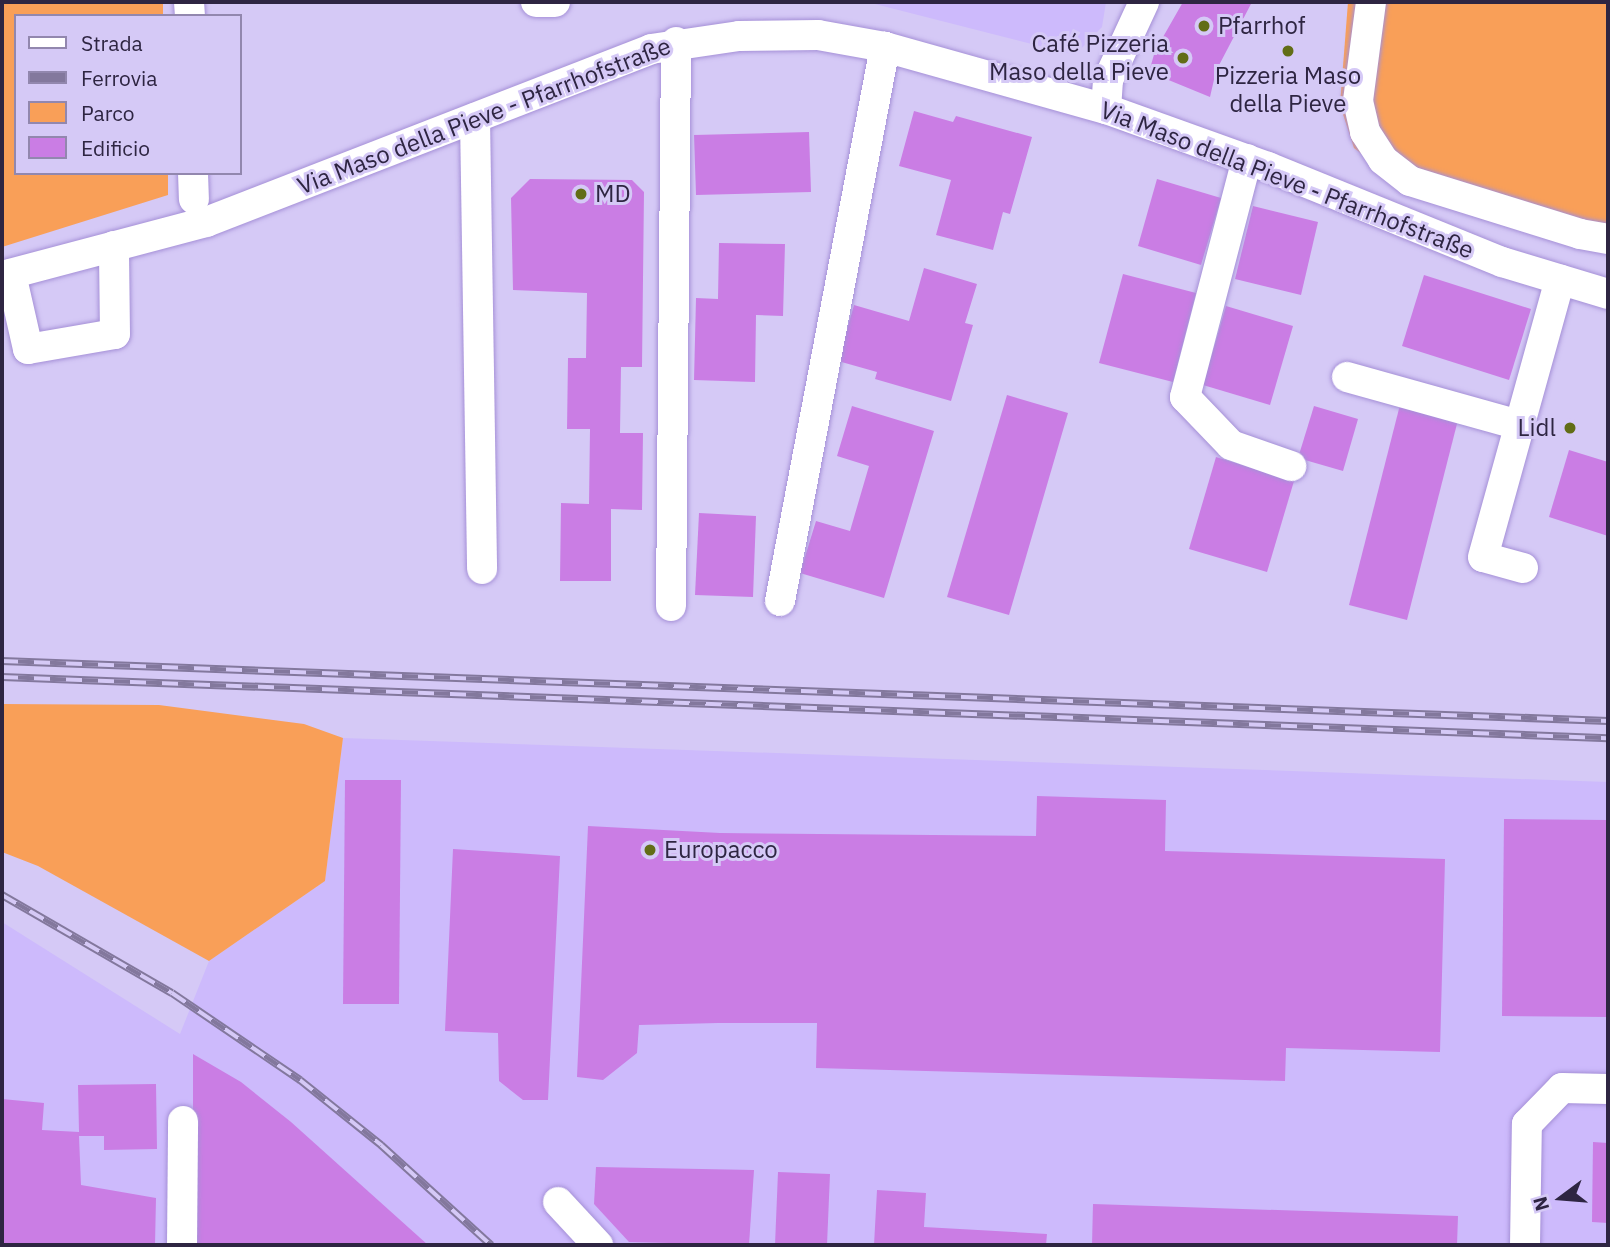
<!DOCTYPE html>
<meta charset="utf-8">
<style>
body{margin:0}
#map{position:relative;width:1610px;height:1247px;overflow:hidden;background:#d5c9f6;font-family:"IBM Plex Sans",sans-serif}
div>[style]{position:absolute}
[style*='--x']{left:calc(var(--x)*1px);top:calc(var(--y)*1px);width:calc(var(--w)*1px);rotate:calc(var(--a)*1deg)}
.built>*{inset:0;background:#cdbafc}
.green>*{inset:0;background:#f99f58}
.building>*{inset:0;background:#ca7de4}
.roads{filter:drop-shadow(0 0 2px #a590d7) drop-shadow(0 0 2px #a590d7)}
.minor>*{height:30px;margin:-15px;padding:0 15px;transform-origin:15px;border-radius:15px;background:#fff}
.rail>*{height:8px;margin-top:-4px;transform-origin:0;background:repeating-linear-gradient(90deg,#d5c9f6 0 16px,#83789d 0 32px);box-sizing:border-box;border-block:2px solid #83789d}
.dots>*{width:19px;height:19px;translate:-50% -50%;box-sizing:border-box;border:4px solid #d5c9f6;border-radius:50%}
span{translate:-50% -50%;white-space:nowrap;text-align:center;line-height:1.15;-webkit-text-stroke:6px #d5c9f6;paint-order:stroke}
.poi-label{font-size:24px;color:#2e2542}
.left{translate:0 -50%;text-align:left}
.right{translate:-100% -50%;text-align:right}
.street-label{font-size:24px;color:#2e2542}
.frame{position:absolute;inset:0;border:4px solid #2e2542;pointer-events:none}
.legend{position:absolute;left:14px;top:14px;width:228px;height:161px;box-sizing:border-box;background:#d5c9f6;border:2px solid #9287ae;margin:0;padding:9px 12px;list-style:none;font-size:21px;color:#2e2542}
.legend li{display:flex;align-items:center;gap:14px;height:35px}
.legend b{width:35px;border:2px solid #9287ae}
.north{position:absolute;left:1526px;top:1163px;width:70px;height:70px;-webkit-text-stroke:5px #d5c9f6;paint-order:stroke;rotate:254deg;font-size:19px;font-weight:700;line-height:28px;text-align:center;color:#2e2542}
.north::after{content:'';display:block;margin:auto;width:24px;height:32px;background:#2e2542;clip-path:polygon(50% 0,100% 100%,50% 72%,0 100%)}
</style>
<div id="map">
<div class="built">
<div style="clip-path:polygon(867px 2px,1106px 2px,1102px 27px,1075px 55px)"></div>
<div style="clip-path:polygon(343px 738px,1608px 782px,1608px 1245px,2px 1245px,2px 922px,180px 1034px,209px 961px,325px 881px)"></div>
</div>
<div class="green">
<div style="clip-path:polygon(2px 2px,163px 2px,163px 16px,16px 16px,16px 173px,168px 173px,168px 195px,2px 247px)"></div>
<div style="clip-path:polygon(1348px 2px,1608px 2px,1608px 251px,1404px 187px,1354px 148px,1340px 105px)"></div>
<div style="clip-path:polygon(2px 704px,159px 705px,304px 724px,343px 738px,325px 881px,209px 961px,38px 866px,2px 852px)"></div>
</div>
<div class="building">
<div style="clip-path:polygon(1183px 2px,1252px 2px,1216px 71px,1210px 97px,1149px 72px,1155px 51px)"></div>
<div style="clip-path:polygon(914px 111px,953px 122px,956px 116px,1032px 137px,1010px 214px,1003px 212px,993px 250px,936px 235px,951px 180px,899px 166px)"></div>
<div style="clip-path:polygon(809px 132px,811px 192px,696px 195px,694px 135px)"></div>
<div style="clip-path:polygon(530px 179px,632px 180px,644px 192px,642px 367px,621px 367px,620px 433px,643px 433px,642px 510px,611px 509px,611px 581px,560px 581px,561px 503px,589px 504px,590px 429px,567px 429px,568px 358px,586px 358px,587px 293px,513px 290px,511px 198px)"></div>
<div style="clip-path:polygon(1157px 179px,1221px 198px,1201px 265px,1138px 246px)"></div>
<div style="clip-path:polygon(1253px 206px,1318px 222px,1301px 295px,1235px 279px)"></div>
<div style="clip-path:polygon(719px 243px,785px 244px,783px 316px,756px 315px,755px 382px,694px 380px,696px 298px,718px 299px)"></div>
<div style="clip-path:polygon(924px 268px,977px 284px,965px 323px,973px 325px,951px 401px,875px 379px,877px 372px,838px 361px,854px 305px,909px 321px)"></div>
<div style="clip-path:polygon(1123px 274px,1196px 293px,1173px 382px,1099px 363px)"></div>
<div style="clip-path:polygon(1424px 275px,1531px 309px,1509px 380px,1402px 346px)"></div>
<div style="clip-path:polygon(1226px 306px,1293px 326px,1270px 405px,1203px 385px)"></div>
<div style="clip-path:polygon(1007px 395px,1068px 413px,1009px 615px,947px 597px)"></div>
<div style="clip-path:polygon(1402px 397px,1460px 412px,1407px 620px,1349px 605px)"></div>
<div style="clip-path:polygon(852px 406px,934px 431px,884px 598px,800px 573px,816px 521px,850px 531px,869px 466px,837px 456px)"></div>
<div style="clip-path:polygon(1314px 406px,1358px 419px,1343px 471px,1298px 458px)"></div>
<div style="clip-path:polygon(1569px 450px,1608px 462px,1608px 536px,1549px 517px)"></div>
<div style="clip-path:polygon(1216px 457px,1294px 481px,1267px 572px,1189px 549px)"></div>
<div style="clip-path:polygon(699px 513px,756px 516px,753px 597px,695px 595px)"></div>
<div style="clip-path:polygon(345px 780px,401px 780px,399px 1004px,343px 1004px)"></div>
<div style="clip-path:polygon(1037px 796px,1166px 800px,1165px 851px,1445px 859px,1440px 1052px,1286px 1048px,1285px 1081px,816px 1068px,817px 1023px,718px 1023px,639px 1025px,637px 1053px,603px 1080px,577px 1077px,588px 826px,720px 833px,1036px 836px)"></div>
<div style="clip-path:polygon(1504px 819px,1608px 820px,1608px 1017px,1502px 1016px)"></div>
<div style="clip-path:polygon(453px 849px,560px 856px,548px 1100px,523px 1100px,499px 1081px,498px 1033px,445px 1031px)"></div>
<div style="clip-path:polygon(193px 1054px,241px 1082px,291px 1122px,428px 1245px,193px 1245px)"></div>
<div style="clip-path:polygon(156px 1084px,157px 1149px,104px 1150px,104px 1136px,79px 1136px,81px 1185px,156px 1198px,155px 1245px,2px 1245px,2px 1099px,44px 1103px,42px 1130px,79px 1132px,78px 1085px)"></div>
<div style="clip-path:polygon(1593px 1142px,1608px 1143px,1608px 1223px,1592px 1222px)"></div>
<div style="clip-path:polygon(596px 1167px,754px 1170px,749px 1245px,629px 1242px,594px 1204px)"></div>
<div style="clip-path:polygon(778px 1172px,830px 1174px,827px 1245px,775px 1245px)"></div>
<div style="clip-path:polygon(877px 1190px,926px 1193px,924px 1227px,1047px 1234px,1046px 1245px,874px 1245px)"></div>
<div style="clip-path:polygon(1093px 1204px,1458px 1216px,1457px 1245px,1092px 1245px)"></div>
</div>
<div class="roads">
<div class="minor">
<div style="--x:189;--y:2;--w:14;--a:86"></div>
<div style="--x:536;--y:2;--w:19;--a:0"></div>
<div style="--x:1371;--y:2;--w:100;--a:97.5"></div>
<div style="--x:1358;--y:101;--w:32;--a:77"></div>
<div style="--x:1365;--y:132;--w:33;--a:57"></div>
<div style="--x:1383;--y:160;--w:34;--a:38"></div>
<div style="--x:1410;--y:181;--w:178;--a:17.3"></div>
<div style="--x:1580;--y:234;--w:28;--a:10"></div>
<div style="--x:1106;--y:109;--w:29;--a:-86"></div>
<div style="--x:1108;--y:80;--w:86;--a:-65.2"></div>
<div style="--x:475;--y:118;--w:451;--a:89.1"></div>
<div style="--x:1247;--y:159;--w:246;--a:104.6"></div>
<div style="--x:1185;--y:397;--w:66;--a:46.2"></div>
<div style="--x:1231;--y:445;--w:64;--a:19.3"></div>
<div style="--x:193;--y:173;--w:26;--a:88"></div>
<div style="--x:11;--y:274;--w:77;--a:77.2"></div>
<div style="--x:28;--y:349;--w:88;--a:-9.8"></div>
<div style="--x:115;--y:334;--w:88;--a:-90.7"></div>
<div style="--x:2;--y:276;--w:211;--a:-14.8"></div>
<div style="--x:206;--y:222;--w:477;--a:-21.2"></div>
<div style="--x:651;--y:49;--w:89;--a:-8.4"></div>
<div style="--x:739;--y:36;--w:79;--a:-0.7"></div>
<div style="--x:818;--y:35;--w:68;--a:10.2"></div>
<div style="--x:885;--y:47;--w:230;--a:15.7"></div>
<div style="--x:1106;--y:109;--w:172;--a:19.7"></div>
<div style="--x:1268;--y:167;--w:253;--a:22.1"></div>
<div style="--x:1502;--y:262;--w:111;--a:16.8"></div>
<div style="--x:1347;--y:377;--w:179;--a:15.6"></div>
<div style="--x:1523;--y:568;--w:41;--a:-164.6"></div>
<div style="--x:1483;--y:557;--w:288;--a:-74.5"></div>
<div style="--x:780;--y:601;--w:564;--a:-79.27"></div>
<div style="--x:671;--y:606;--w:564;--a:-89.49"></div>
<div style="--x:558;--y:1202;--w:59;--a:47.1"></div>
<div style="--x:182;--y:1245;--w:124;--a:-89.5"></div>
<div style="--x:1525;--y:1245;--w:121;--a:-89.1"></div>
<div style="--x:1527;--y:1124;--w:50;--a:-45.8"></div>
<div style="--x:1562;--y:1088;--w:46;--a:1.2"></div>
</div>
</div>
<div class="rail">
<div style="--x:2;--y:661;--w:1607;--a:2.14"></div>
<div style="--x:2;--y:677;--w:1607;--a:2.18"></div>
<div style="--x:2;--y:895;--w:196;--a:30"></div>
<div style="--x:172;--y:993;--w:155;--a:34.2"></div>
<div style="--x:300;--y:1080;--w:104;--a:38.7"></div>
<div style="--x:381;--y:1145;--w:149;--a:42.3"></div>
</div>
<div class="dots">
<div style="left:1204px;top:26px;background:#626d16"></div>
<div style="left:1288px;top:51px;background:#626d16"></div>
<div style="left:1183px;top:58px;background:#626d16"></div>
<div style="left:581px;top:194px;background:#626d16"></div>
<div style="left:1570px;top:428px;background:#626d16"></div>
<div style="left:650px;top:850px;background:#626d16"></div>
</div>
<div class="poi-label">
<span class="left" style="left:1218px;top:26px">Pfarrhof</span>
<span class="right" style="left:1169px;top:58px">Café Pizzeria<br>Maso della Pieve</span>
<span style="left:1288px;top:90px">Pizzeria Maso<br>della Pieve</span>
<span class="left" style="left:595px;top:194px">MD</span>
<span class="right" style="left:1556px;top:428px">Lidl</span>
<span class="left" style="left:664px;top:850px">Europacco</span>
</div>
<div class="street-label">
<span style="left:484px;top:116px;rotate:-21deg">Via Maso della Pieve - Pfarrhofstraße</span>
<span style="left:1287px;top:180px;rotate:21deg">Via Maso della Pieve - Pfarrhofstraße</span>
</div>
<div class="frame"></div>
<ul class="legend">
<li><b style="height:9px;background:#fff"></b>Strada</li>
<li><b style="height:9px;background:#83789d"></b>Ferrovia</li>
<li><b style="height:19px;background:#f99f58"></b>Parco</li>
<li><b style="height:19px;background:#ca7de4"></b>Edificio</li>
</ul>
<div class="north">N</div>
</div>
